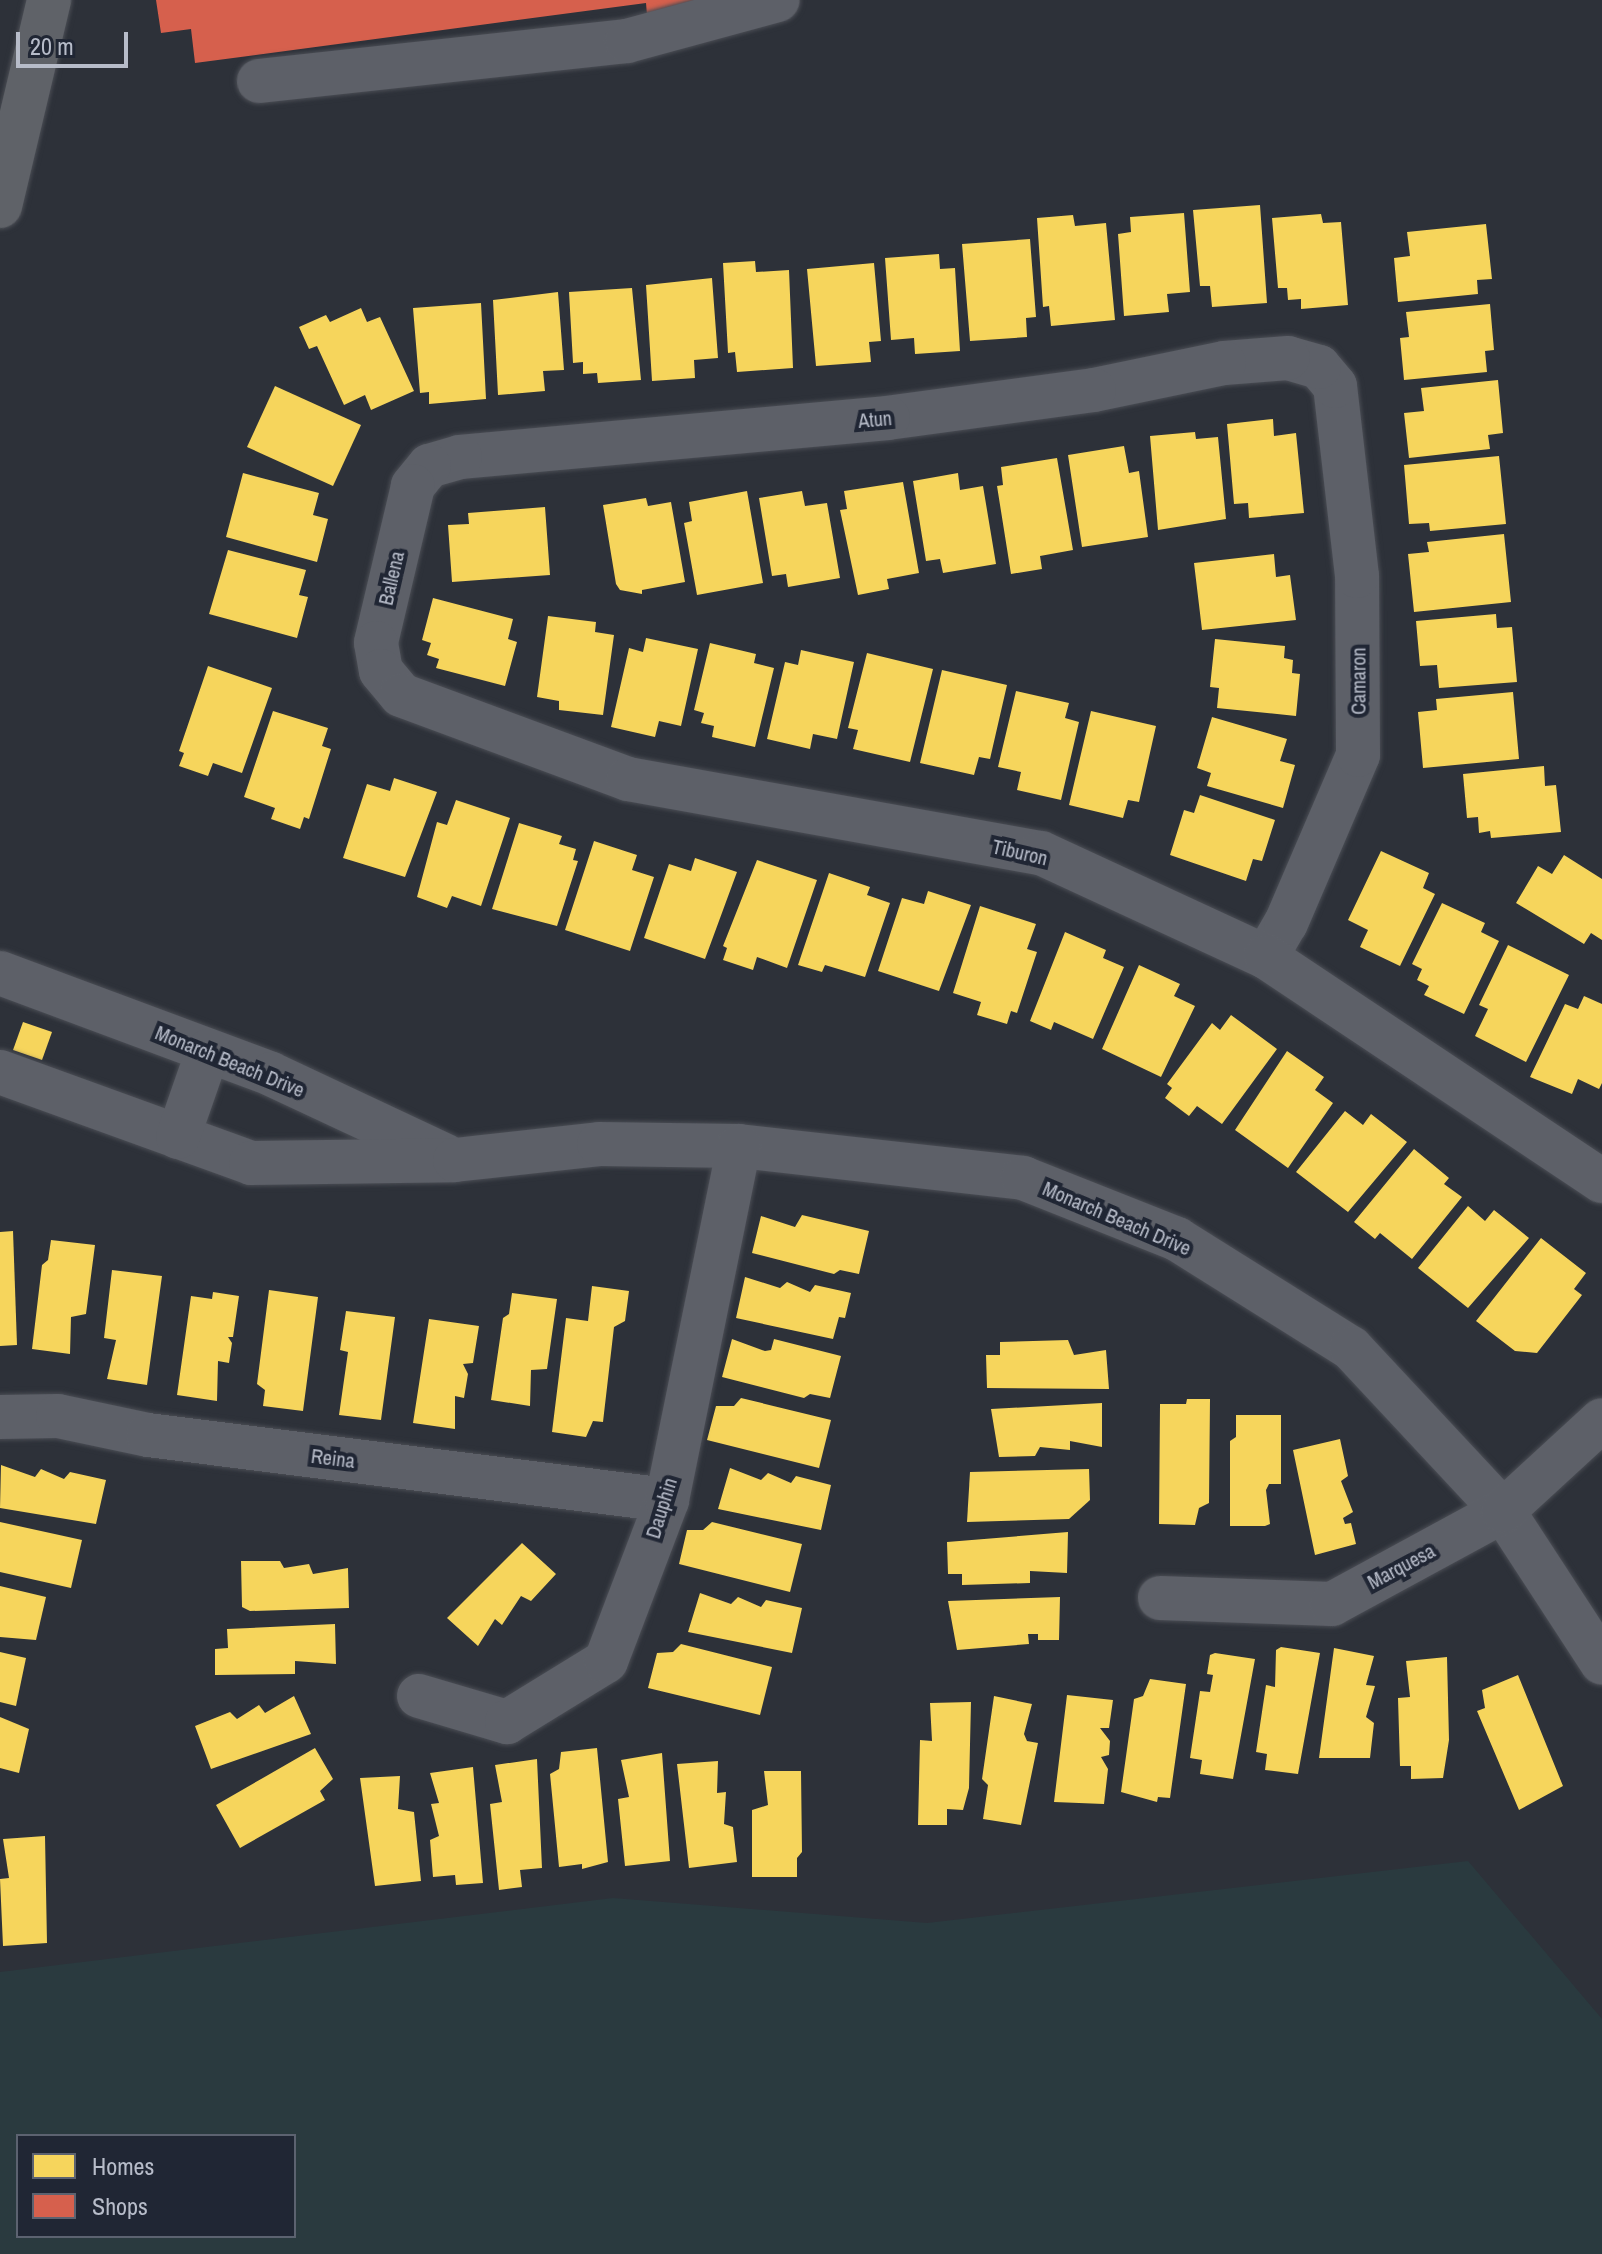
<!DOCTYPE html>
<style>
body{margin:0}
#map{position:relative;width:1602px;height:2254px;overflow:hidden;background:#2d3139;font-family:"Archivo Narrow",sans-serif}
div>[style]{position:absolute}
[style*='--x']{left:calc(var(--x)*1px);top:calc(var(--y)*1px);width:calc(var(--w)*1px);rotate:calc(var(--a)*1deg)}
.green>*{inset:0;background:#2a3a3f}
.homes>*{inset:0;background:#f6d55c}
.shops>*{inset:0;background:#d6604d}
.roads{filter:drop-shadow(0 0 2px #4a4d54) drop-shadow(0 0 2px #4a4d54)}
.minor>*{height:44px;margin:-22px;padding:0 22px;transform-origin:22px;border-radius:22px;background:#5d6068}
.major>*{height:44px;margin:-22px;padding:0 22px;transform-origin:22px;border-radius:22px;background:#5f6268}
span{translate:-50% -50%;white-space:nowrap;text-align:center;line-height:1.15;-webkit-text-stroke:8px #202634;paint-order:stroke}
.street-label{font-size:20px;color:#b7bcc9}
.legend{position:absolute;left:16px;top:2134px;width:280px;height:104px;box-sizing:border-box;background:#202634;border:2px solid #5c6270;margin:0;padding:10px 14px;list-style:none;font-size:24px;color:#b7bcc9}
.legend li{display:flex;align-items:center;gap:16px;height:40px}
.legend b{width:40px;border:2px solid #5c6270}
.scale{position:absolute;left:16px;top:32px;width:112px;height:36px;box-sizing:border-box;border:4px solid #b7bcc9;border-top:0;padding-left:10px;font-size:24px;line-height:28px;white-space:nowrap;color:#b7bcc9;-webkit-text-stroke:6px #202634;paint-order:stroke}
</style>
<div id="map">
<div class="green">
<div style="clip-path:polygon(evenodd,1468px 1861px,1602px 2019px,1602px 2254px,0 2254px,0 1972px,613px 1898px,927px 1923px,1468px 1861px,18px 2136px,294px 2136px,294px 2236px,18px 2236px,18px 2136px)"></div>
</div>
<div class="homes">
<div style="clip-path:polygon(1260px 205px,1267px 303px,1212px 307px,1210px 286px,1200px 286px,1193px 210px)"></div>
<div style="clip-path:polygon(1184px 213px,1190px 292px,1167px 294px,1169px 312px,1124px 316px,1118px 234px,1131px 232px,1130px 217px)"></div>
<div style="clip-path:polygon(1321px 214px,1323px 223px,1341px 222px,1348px 305px,1301px 309px,1301px 299px,1288px 300px,1287px 288px,1278px 288px,1272px 218px)"></div>
<div style="clip-path:polygon(1073px 215px,1075px 226px,1106px 223px,1115px 320px,1051px 326px,1049px 306px,1043px 307px,1037px 218px)"></div>
<div style="clip-path:polygon(1486px 224px,1492px 279px,1477px 280px,1478px 294px,1398px 302px,1394px 258px,1410px 256px,1407px 232px)"></div>
<div style="clip-path:polygon(1030px 239px,1036px 317px,1026px 318px,1027px 337px,970px 341px,962px 244px)"></div>
<div style="clip-path:polygon(939px 254px,940px 269px,955px 268px,960px 351px,915px 354px,914px 338px,891px 340px,885px 258px)"></div>
<div style="clip-path:polygon(755px 261px,756px 272px,789px 270px,793px 368px,737px 372px,735px 352px,728px 353px,723px 263px)"></div>
<div style="clip-path:polygon(874px 263px,881px 341px,869px 342px,871px 362px,816px 366px,807px 269px)"></div>
<div style="clip-path:polygon(712px 278px,718px 358px,694px 360px,695px 378px,652px 381px,646px 285px)"></div>
<div style="clip-path:polygon(632px 288px,641px 380px,598px 383px,597px 373px,583px 374px,583px 362px,573px 363px,569px 292px)"></div>
<div style="clip-path:polygon(558px 292px,564px 370px,543px 371px,545px 391px,498px 395px,493px 300px)"></div>
<div style="clip-path:polygon(481px 303px,486px 399px,429px 404px,429px 392px,420px 393px,413px 308px)"></div>
<div style="clip-path:polygon(1490px 304px,1494px 350px,1485px 351px,1487px 372px,1404px 380px,1400px 338px,1409px 337px,1406px 312px)"></div>
<div style="clip-path:polygon(361px 308px,367px 322px,380px 317px,414px 391px,371px 410px,365px 395px,344px 405px,317px 346px,309px 349px,299px 327px,326px 315px,330px 322px)"></div>
<div style="clip-path:polygon(1498px 380px,1503px 433px,1488px 435px,1490px 449px,1409px 458px,1404px 413px,1424px 411px,1421px 388px)"></div>
<div style="clip-path:polygon(275px 386px,361px 425px,333px 486px,247px 447px)"></div>
<div style="clip-path:polygon(1273px 419px,1274px 436px,1296px 433px,1304px 513px,1249px 518px,1248px 503px,1234px 504px,1227px 424px)"></div>
<div style="clip-path:polygon(1195px 432px,1196px 439px,1218px 437px,1226px 519px,1158px 530px,1150px 436px)"></div>
<div style="clip-path:polygon(1124px 446px,1129px 473px,1139px 471px,1148px 537px,1082px 547px,1068px 455px)"></div>
<div style="clip-path:polygon(1499px 456px,1506px 524px,1430px 531px,1429px 523px,1409px 524px,1404px 465px)"></div>
<div style="clip-path:polygon(1057px 458px,1073px 550px,1040px 556px,1042px 569px,1011px 574px,997px 486px,1003px 485px,1001px 467px)"></div>
<div style="clip-path:polygon(243px 473px,319px 493px,313px 515px,328px 519px,317px 562px,226px 537px)"></div>
<div style="clip-path:polygon(958px 473px,960px 490px,983px 486px,996px 564px,943px 573px,940px 559px,926px 561px,913px 481px)"></div>
<div style="clip-path:polygon(903px 482px,919px 573px,887px 579px,889px 589px,858px 595px,840px 510px,847px 509px,844px 491px)"></div>
<div style="clip-path:polygon(747px 491px,763px 583px,697px 595px,684px 523px,692px 521px,689px 502px)"></div>
<div style="clip-path:polygon(802px 491px,805px 506px,827px 503px,840px 578px,788px 587px,786px 574px,772px 576px,759px 498px)"></div>
<div style="clip-path:polygon(646px 498px,648px 506px,671px 502px,685px 582px,642px 590px,642px 594px,620px 590px,616px 584px,603px 505px)"></div>
<div style="clip-path:polygon(545px 507px,550px 575px,452px 582px,448px 525px,469px 524px,468px 513px)"></div>
<div style="clip-path:polygon(1504px 534px,1511px 602px,1414px 612px,1408px 554px,1429px 552px,1427px 542px)"></div>
<div style="clip-path:polygon(228px 550px,306px 570px,299px 595px,308px 597px,297px 638px,209px 614px)"></div>
<div style="clip-path:polygon(1274px 554px,1276px 577px,1290px 575px,1296px 620px,1202px 630px,1194px 563px)"></div>
<div style="clip-path:polygon(433px 598px,513px 619px,508px 639px,517px 642px,505px 686px,436px 668px,439px 659px,427px 655px,431px 643px,422px 640px)"></div>
<div style="clip-path:polygon(1496px 614px,1497px 628px,1512px 627px,1517px 682px,1439px 688px,1437px 665px,1420px 666px,1416px 621px)"></div>
<div style="clip-path:polygon(548px 616px,596px 622px,595px 632px,614px 635px,603px 715px,559px 710px,559px 701px,537px 697px)"></div>
<div style="clip-path:polygon(646px 638px,698px 649px,681px 726px,659px 721px,655px 737px,611px 727px,629px 648px,643px 652px)"></div>
<div style="clip-path:polygon(1215px 639px,1285px 646px,1284px 658px,1293px 660px,1292px 673px,1300px 674px,1296px 716px,1217px 708px,1219px 688px,1210px 687px)"></div>
<div style="clip-path:polygon(710px 643px,756px 654px,754px 663px,774px 668px,755px 747px,712px 737px,714px 726px,701px 723px,704px 713px,694px 710px)"></div>
<div style="clip-path:polygon(801px 650px,854px 662px,837px 739px,813px 734px,810px 749px,767px 739px,785px 662px,798px 665px)"></div>
<div style="clip-path:polygon(867px 653px,933px 669px,910px 762px,853px 749px,858px 730px,848px 728px)"></div>
<div style="clip-path:polygon(208px 666px,272px 688px,242px 773px,213px 763px,208px 776px,179px 766px,184px 753px,179px 751px)"></div>
<div style="clip-path:polygon(942px 670px,1007px 685px,990px 759px,979px 757px,974px 775px,920px 763px)"></div>
<div style="clip-path:polygon(1016px 691px,1069px 703px,1065px 718px,1079px 722px,1061px 800px,1017px 790px,1021px 772px,998px 767px)"></div>
<div style="clip-path:polygon(1513px 692px,1519px 759px,1423px 768px,1418px 712px,1437px 710px,1436px 699px)"></div>
<div style="clip-path:polygon(273px 711px,328px 728px,322px 746px,331px 749px,309px 819px,304px 817px,300px 829px,271px 819px,275px 808px,244px 797px)"></div>
<div style="clip-path:polygon(1091px 711px,1156px 726px,1139px 802px,1128px 800px,1123px 818px,1069px 805px)"></div>
<div style="clip-path:polygon(1212px 717px,1287px 739px,1280px 761px,1295px 765px,1283px 808px,1207px 786px,1211px 773px,1197px 768px)"></div>
<div style="clip-path:polygon(1544px 766px,1545px 786px,1556px 785px,1561px 832px,1491px 838px,1490px 831px,1479px 833px,1478px 817px,1467px 818px,1463px 774px)"></div>
<div style="clip-path:polygon(394px 778px,437px 792px,405px 877px,343px 858px,367px 784px,390px 791px)"></div>
<div style="clip-path:polygon(1200px 795px,1275px 820px,1262px 861px,1253px 859px,1246px 881px,1170px 855px,1184px 810px,1194px 813px)"></div>
<div style="clip-path:polygon(456px 800px,510px 818px,481px 906px,452px 896px,447px 908px,417px 897px,437px 822px,447px 825px)"></div>
<div style="clip-path:polygon(519px 823px,562px 836px,559px 844px,576px 849px,573px 860px,578px 861px,557px 926px,492px 909px)"></div>
<div style="clip-path:polygon(594px 841px,637px 855px,632px 870px,654px 877px,630px 951px,565px 930px)"></div>
<div style="clip-path:polygon(1381px 851px,1429px 873px,1423px 888px,1435px 894px,1400px 966px,1360px 947px,1368px 930px,1348px 920px)"></div>
<div style="clip-path:polygon(1564px 855px,1602px 879px,1602px 940px,1591px 933px,1584px 944px,1516px 903px,1538px 866px,1552px 874px)"></div>
<div style="clip-path:polygon(695px 858px,737px 872px,705px 959px,644px 938px,669px 864px,691px 871px)"></div>
<div style="clip-path:polygon(757px 860px,817px 880px,787px 968px,757px 957px,753px 970px,723px 960px,727px 948px,723px 946px)"></div>
<div style="clip-path:polygon(829px 873px,870px 887px,867px 895px,890px 903px,865px 977px,825px 965px,822px 972px,798px 965px)"></div>
<div style="clip-path:polygon(928px 891px,971px 905px,939px 991px,878px 971px,902px 898px,924px 904px)"></div>
<div style="clip-path:polygon(1442px 903px,1485px 923px,1481px 932px,1499px 941px,1464px 1014px,1424px 995px,1429px 986px,1417px 980px,1422px 969px,1412px 964px)"></div>
<div style="clip-path:polygon(980px 906px,1036px 924px,1027px 949px,1037px 952px,1017px 1013px,1011px 1011px,1007px 1024px,977px 1015px,981px 1002px,953px 993px)"></div>
<div style="clip-path:polygon(1065px 932px,1106px 950px,1103px 958px,1124px 967px,1093px 1039px,1054px 1022px,1051px 1030px,1030px 1021px)"></div>
<div style="clip-path:polygon(1508px 945px,1569px 975px,1526px 1062px,1475px 1036px,1488px 1009px,1479px 1005px)"></div>
<div style="clip-path:polygon(1139px 965px,1180px 984px,1174px 996px,1195px 1006px,1161px 1077px,1102px 1049px)"></div>
<div style="clip-path:polygon(1584px 996px,1602px 1004px,1602px 1083px,1599px 1089px,1578px 1079px,1572px 1094px,1530px 1077px,1565px 1004px,1578px 1009px)"></div>
<div style="clip-path:polygon(1231px 1015px,1277px 1049px,1222px 1124px,1197px 1106px,1189px 1116px,1165px 1098px,1172px 1088px,1167px 1084px,1212px 1023px,1220px 1030px)"></div>
<div style="clip-path:polygon(23px 1022px,52px 1032px,42px 1060px,13px 1050px)"></div>
<div style="clip-path:polygon(1287px 1051px,1324px 1077px,1315px 1090px,1333px 1103px,1288px 1168px,1235px 1130px)"></div>
<div style="clip-path:polygon(1345px 1111px,1363px 1125px,1371px 1114px,1407px 1142px,1348px 1212px,1296px 1172px)"></div>
<div style="clip-path:polygon(1414px 1149px,1449px 1178px,1444px 1184px,1462px 1197px,1412px 1259px,1380px 1233px,1375px 1239px,1354px 1222px)"></div>
<div style="clip-path:polygon(1468px 1206px,1485px 1221px,1494px 1210px,1529px 1238px,1468px 1308px,1418px 1268px)"></div>
<div style="clip-path:polygon(802px 1215px,869px 1231px,859px 1274px,840px 1270px,834px 1274px,752px 1253px,761px 1216px,795px 1227px)"></div>
<div style="clip-path:polygon(13px 1231px,17px 1345px,0 1346px,0 1232px)"></div>
<div style="clip-path:polygon(1541px 1238px,1586px 1273px,1574px 1289px,1582px 1295px,1537px 1353px,1515px 1351px,1476px 1321px)"></div>
<div style="clip-path:polygon(51px 1240px,95px 1245px,86px 1314px,71px 1317px,70px 1354px,32px 1349px,42px 1265px,48px 1260px)"></div>
<div style="clip-path:polygon(112px 1270px,162px 1276px,147px 1385px,107px 1379px,116px 1340px,104px 1338px)"></div>
<div style="clip-path:polygon(745px 1277px,780px 1288px,787px 1282px,810px 1292px,815px 1285px,851px 1293px,845px 1318px,839px 1317px,833px 1339px,736px 1318px)"></div>
<div style="clip-path:polygon(592px 1286px,629px 1291px,625px 1321px,614px 1327px,603px 1422px,593px 1421px,586px 1437px,552px 1432px,566px 1318px,588px 1321px)"></div>
<div style="clip-path:polygon(269px 1290px,318px 1297px,303px 1411px,263px 1406px,265px 1390px,257px 1384px)"></div>
<div style="clip-path:polygon(213px 1292px,239px 1296px,233px 1337px,228px 1337px,232px 1343px,229px 1363px,218px 1361px,217px 1401px,177px 1395px,191px 1296px,212px 1299px)"></div>
<div style="clip-path:polygon(512px 1293px,557px 1299px,547px 1369px,531px 1370px,530px 1406px,491px 1400px,503px 1318px,509px 1314px)"></div>
<div style="clip-path:polygon(346px 1311px,395px 1317px,381px 1420px,339px 1415px,348px 1352px,340px 1350px)"></div>
<div style="clip-path:polygon(429px 1319px,479px 1326px,473px 1363px,463px 1364px,468px 1374px,464px 1398px,455px 1396px,455px 1429px,413px 1423px)"></div>
<div style="clip-path:polygon(732px 1339px,765px 1351px,771px 1350px,774px 1339px,841px 1356px,830px 1398px,810px 1394px,804px 1398px,722px 1377px)"></div>
<div style="clip-path:polygon(1068px 1340px,1074px 1355px,1106px 1350px,1109px 1389px,987px 1388px,986px 1355px,1000px 1355px,1000px 1342px)"></div>
<div style="clip-path:polygon(741px 1398px,831px 1420px,819px 1468px,707px 1440px,716px 1406px,734px 1406px)"></div>
<div style="clip-path:polygon(1187px 1399px,1210px 1399px,1209px 1503px,1199px 1508px,1195px 1525px,1159px 1524px,1160px 1404px,1186px 1404px)"></div>
<div style="clip-path:polygon(1102px 1403px,1102px 1447px,1070px 1441px,1070px 1450px,1040px 1447px,1035px 1456px,999px 1457px,991px 1409px)"></div>
<div style="clip-path:polygon(1236px 1415px,1281px 1415px,1281px 1484px,1269px 1484px,1266px 1490px,1270px 1524px,1265px 1526px,1230px 1526px,1230px 1441px,1236px 1437px)"></div>
<div style="clip-path:polygon(1340px 1439px,1348px 1476px,1341px 1481px,1353px 1512px,1343px 1518px,1345px 1524px,1351px 1523px,1356px 1544px,1315px 1555px,1293px 1450px)"></div>
<div style="clip-path:polygon(1px 1465px,35px 1477px,41px 1469px,64px 1479px,70px 1472px,106px 1480px,96px 1524px,0 1508px)"></div>
<div style="clip-path:polygon(730px 1468px,761px 1480px,768px 1473px,791px 1483px,796px 1476px,831px 1485px,821px 1530px,718px 1509px)"></div>
<div style="clip-path:polygon(1089px 1469px,1090px 1500px,1069px 1519px,967px 1522px,970px 1472px)"></div>
<div style="clip-path:polygon(0 1522px,82px 1540px,71px 1588px,0 1572px)"></div>
<div style="clip-path:polygon(712px 1522px,802px 1544px,790px 1592px,679px 1564px,687px 1530px,703px 1530px)"></div>
<div style="clip-path:polygon(1068px 1532px,1067px 1573px,1030px 1571px,1030px 1583px,962px 1585px,962px 1574px,948px 1574px,947px 1542px)"></div>
<div style="clip-path:polygon(522px 1543px,556px 1574px,531px 1601px,521px 1596px,502px 1625px,495px 1619px,478px 1646px,447px 1618px)"></div>
<div style="clip-path:polygon(241px 1561px,280px 1561px,284px 1568px,309px 1564px,313px 1574px,348px 1568px,349px 1608px,250px 1611px,242px 1607px)"></div>
<div style="clip-path:polygon(0 1586px,46px 1597px,36px 1640px,0 1637px)"></div>
<div style="clip-path:polygon(700px 1593px,731px 1604px,738px 1597px,761px 1607px,766px 1600px,802px 1608px,792px 1653px,688px 1632px)"></div>
<div style="clip-path:polygon(1060px 1597px,1059px 1640px,1038px 1640px,1038px 1634px,1028px 1634px,1029px 1644px,957px 1650px,948px 1601px)"></div>
<div style="clip-path:polygon(335px 1624px,336px 1664px,295px 1661px,295px 1674px,215px 1675px,215px 1649px,228px 1648px,227px 1629px)"></div>
<div style="clip-path:polygon(681px 1644px,772px 1667px,760px 1715px,648px 1688px,657px 1653px,673px 1652px)"></div>
<div style="clip-path:polygon(1281px 1647px,1320px 1653px,1298px 1774px,1265px 1770px,1267px 1754px,1256px 1752px,1266px 1685px,1275px 1687px,1276px 1650px)"></div>
<div style="clip-path:polygon(1334px 1648px,1374px 1656px,1366px 1685px,1375px 1686px,1366px 1717px,1374px 1723px,1370px 1758px,1319px 1758px)"></div>
<div style="clip-path:polygon(0 1652px,26px 1658px,16px 1706px,0 1702px)"></div>
<div style="clip-path:polygon(1215px 1653px,1255px 1659px,1233px 1779px,1200px 1774px,1202px 1760px,1190px 1758px,1200px 1691px,1210px 1692px,1213px 1675px,1207px 1674px,1210px 1655px)"></div>
<div style="clip-path:polygon(1447px 1657px,1449px 1740px,1443px 1778px,1411px 1779px,1411px 1766px,1400px 1766px,1398px 1698px,1410px 1697px,1406px 1661px)"></div>
<div style="clip-path:polygon(1518px 1675px,1563px 1786px,1519px 1810px,1477px 1711px,1485px 1708px,1482px 1690px)"></div>
<div style="clip-path:polygon(1150px 1679px,1186px 1684px,1170px 1798px,1158px 1797px,1157px 1802px,1121px 1792px,1134px 1699px,1143px 1696px)"></div>
<div style="clip-path:polygon(1067px 1695px,1113px 1700px,1109px 1728px,1100px 1728px,1110px 1741px,1109px 1755px,1101px 1757px,1108px 1769px,1104px 1804px,1054px 1802px)"></div>
<div style="clip-path:polygon(294px 1696px,311px 1734px,211px 1769px,195px 1726px,230px 1712px,237px 1719px,259px 1705px,265px 1713px)"></div>
<div style="clip-path:polygon(994px 1696px,1032px 1704px,1024px 1734px,1027px 1741px,1038px 1743px,1021px 1825px,983px 1819px,988px 1785px,982px 1779px)"></div>
<div style="clip-path:polygon(971px 1702px,969px 1788px,963px 1810px,947px 1809px,947px 1825px,918px 1825px,920px 1740px,932px 1741px,930px 1703px)"></div>
<div style="clip-path:polygon(0 1717px,29px 1729px,19px 1773px,0 1768px)"></div>
<div style="clip-path:polygon(315px 1748px,333px 1779px,320px 1791px,325px 1800px,240px 1848px,216px 1805px)"></div>
<div style="clip-path:polygon(597px 1748px,608px 1862px,582px 1869px,582px 1864px,559px 1867px,550px 1774px,559px 1769px,561px 1752px)"></div>
<div style="clip-path:polygon(662px 1753px,670px 1861px,625px 1866px,618px 1799px,629px 1797px,621px 1760px)"></div>
<div style="clip-path:polygon(537px 1759px,542px 1868px,520px 1870px,522px 1887px,499px 1890px,490px 1804px,502px 1802px,495px 1765px)"></div>
<div style="clip-path:polygon(718px 1761px,717px 1793px,726px 1792px,724px 1824px,733px 1827px,737px 1862px,689px 1868px,677px 1764px)"></div>
<div style="clip-path:polygon(473px 1767px,483px 1883px,456px 1885px,455px 1875px,433px 1877px,430px 1840px,439px 1836px,431px 1804px,439px 1803px,430px 1773px)"></div>
<div style="clip-path:polygon(764px 1771px,801px 1771px,802px 1852px,797px 1858px,797px 1877px,752px 1877px,752px 1810px,768px 1805px)"></div>
<div style="clip-path:polygon(400px 1776px,398px 1809px,414px 1812px,421px 1881px,375px 1886px,360px 1778px)"></div>
<div style="clip-path:polygon(45px 1836px,47px 1943px,3px 1946px,0 1879px,9px 1878px,3px 1839px)"></div>
</div>
<div class="shops">
<div style="clip-path:polygon(156px 0,710px 0,647px 15px,646px 3px,195px 63px,191px 29px,161px 33px)"></div>
</div>
<div class="roads">
<div class="minor">
<div style="--x:259;--y:81;--w:370;--a:-6.2"></div>
<div style="--x:627;--y:41;--w:156;--a:-15.2"></div>
<div style="--x:1266;--y:957;--w:39;--a:-60"></div>
<div style="--x:1286;--y:923;--w:183;--a:-66.8"></div>
<div style="--x:1358;--y:755;--w:179;--a:-90.3"></div>
<div style="--x:1357;--y:576;--w:191;--a:-96.6"></div>
<div style="--x:1335;--y:386;--w:25;--a:-130"></div>
<div style="--x:1319;--y:367;--w:32;--a:-164"></div>
<div style="--x:1288;--y:358;--w:64;--a:175.5"></div>
<div style="--x:1224;--y:363;--w:133;--a:168.3"></div>
<div style="--x:1094;--y:390;--w:208;--a:172.3"></div>
<div style="--x:888;--y:418;--w:430;--a:174.8"></div>
<div style="--x:460;--y:457;--w:32;--a:164"></div>
<div style="--x:429;--y:466;--w:26;--a:129"></div>
<div style="--x:413;--y:486;--w:161;--a:103.3"></div>
<div style="--x:376;--y:643;--w:28;--a:80"></div>
<div style="--x:381;--y:671;--w:31;--a:50"></div>
<div style="--x:401;--y:695;--w:242;--a:20.3"></div>
<div style="--x:628;--y:779;--w:420;--a:10.2"></div>
<div style="--x:1041;--y:853;--w:248;--a:24.8"></div>
<div style="--x:1266;--y:957;--w:404;--a:33.7"></div>
<div style="--x:0;--y:973;--w:289;--a:20.4"></div>
<div style="--x:271;--y:1074;--w:193;--a:25.1"></div>
<div style="--x:0;--y:1072;--w:267;--a:19.9"></div>
<div style="--x:251;--y:1163;--w:204;--a:-0.8"></div>
<div style="--x:455;--y:1160;--w:145;--a:-6.3"></div>
<div style="--x:599;--y:1144;--w:140;--a:0.8"></div>
<div style="--x:739;--y:1146;--w:286;--a:6.4"></div>
<div style="--x:1023;--y:1178;--w:166;--a:21.6"></div>
<div style="--x:1177;--y:1239;--w:205;--a:32.1"></div>
<div style="--x:1351;--y:1348;--w:223;--a:47"></div>
<div style="--x:1503;--y:1511;--w:181;--a:56.9"></div>
<div style="--x:178;--y:1137;--w:91;--a:-70.8"></div>
<div style="--x:0;--y:1417;--w:58;--a:-1"></div>
<div style="--x:58;--y:1416;--w:92;--a:11.9"></div>
<div style="--x:148;--y:1435;--w:523;--a:7.14"></div>
<div style="--x:1160;--y:1598;--w:172;--a:2"></div>
<div style="--x:1332;--y:1604;--w:195;--a:-28.5"></div>
<div style="--x:1503;--y:1511;--w:134;--a:-42.6"></div>
<div style="--x:419;--y:1696;--w:92;--a:16.5"></div>
<div style="--x:507;--y:1722;--w:116;--a:-31.6"></div>
<div style="--x:606;--y:1661;--w:172;--a:-69.2"></div>
<div style="--x:667;--y:1500;--w:361;--a:-78.5"></div>
</div>
<div class="major">
<div style="--x:0;--y:206;--w:212;--a:-76.6"></div>
</div>
</div>
<div class="street-label">
<span style="left:875px;top:419px;rotate:-5deg">Atun</span>
<span style="left:391px;top:578px;rotate:-77deg">Ballena</span>
<span style="left:1358px;top:681px;rotate:-90deg">Camaron</span>
<span style="left:1020px;top:852px;rotate:13deg">Tiburon</span>
<span style="left:230px;top:1061px;rotate:22deg">Monarch Beach Drive</span>
<span style="left:1117px;top:1218px;rotate:23deg">Monarch Beach Drive</span>
<span style="left:333px;top:1458px;rotate:7deg">Reina</span>
<span style="left:661px;top:1508px;rotate:-73deg">Dauphin</span>
<span style="left:1401px;top:1566px;rotate:-28deg">Marquesa</span>
</div>
<ul class="legend">
<li><b style="height:22px;background:#f6d55c"></b>Homes</li>
<li><b style="height:22px;background:#d6604d"></b>Shops</li>
</ul>
<div class="scale">20 m</div>
</div>
